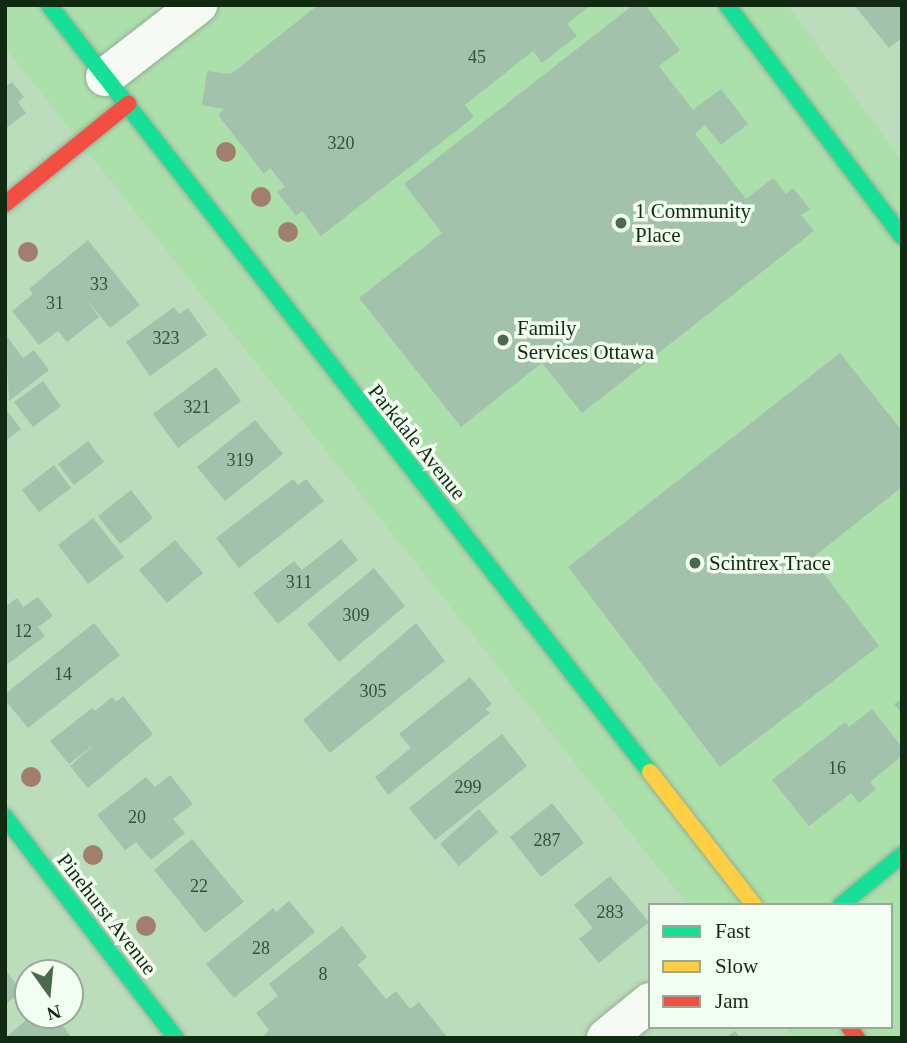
<!DOCTYPE html>
<style>
body{margin:0}
#map{position:relative;width:907px;height:1043px;overflow:hidden;background:#bdb;font-family:"Times New Roman",serif}
div>[style]{position:absolute}
[style*='--x']{left:calc(var(--x)*1px);top:calc(var(--y)*1px);width:calc(var(--w)*1px);rotate:calc(var(--a)*1deg)}
.built>*{inset:0;background:#ace0aa}
.building>*{inset:0;background:#a3c2ac}
.roads{filter:drop-shadow(0 0 2px #92ad92) drop-shadow(0 0 2px #92ad92)}
.street>*{height:38px;margin:-19px;padding:0 19px;transform-origin:19px;border-radius:19px;background:#f5faf5}
.fast>*{height:16px;margin:-8px;padding:0 8px;transform-origin:8px;border-radius:8px;background:#16e098}
.slow>*{height:16px;margin:-8px;padding:0 8px;transform-origin:8px;border-radius:8px;background:#ffcf43}
.jam>*{height:16px;margin:-8px;padding:0 8px;transform-origin:8px;border-radius:8px;background:#f24e42}
.trees>*{width:20px;height:20px;margin:-10px;border-radius:50%;background:#a27e6f}
.dots>*{width:19px;height:19px;translate:-50% -50%;box-sizing:border-box;border:4px solid #f2fef1;border-radius:50%}
span{translate:-50% -50%;white-space:nowrap;text-align:center;line-height:1.15;-webkit-text-stroke:7px #f2fef1;paint-order:stroke}
.number-label{font-size:18px;color:#365038}
.number-label span{-webkit-text-stroke-width:0}
.poi-label{font-size:21px;color:#112a12}
.left{translate:0 -50%;text-align:left}
.street-label{font-size:21px;color:#112a12}
.frame{position:absolute;inset:0;border:7px solid #112a12;pointer-events:none}
.legend{position:absolute;left:648px;top:903px;width:245px;height:126px;box-sizing:border-box;background:#f2fef1;border:2px solid #98a998;margin:0;padding:9px 12px;list-style:none;font-size:21px;color:#112a12}
.legend li{display:flex;align-items:center;gap:14px;height:35px}
.legend b{width:35px;border:2px solid #98a998}
.north{position:absolute;left:14px;top:959px;width:70px;height:70px;box-sizing:border-box;background:#f2fef1;border:2px solid #98a998;border-radius:50%;rotate:165deg;font-size:19px;font-weight:700;line-height:28px;text-align:center;color:#112a12}
.north::after{content:'';display:block;margin:auto;width:24px;height:32px;background:#4c694d;clip-path:polygon(50% 0,100% 100%,50% 72%,0 100%)}
</style>
<div id="map">
<div class="built">
<div style="clip-path:polygon(5px 5px,788px 5px,902px 161px,902px 1038px,794px 1038px,785px 1027px,891px 1027px,891px 905px,688px 905px,5px 48px)"></div>
</div>
<div class="building">
<div style="clip-path:polygon(318px 5px,591px 5px,567px 24px,577px 36px,542px 63px,533px 51px,465px 105px,474px 117px,321px 236px,302px 211px,296px 216px,277px 192px,285px 187px,270px 168px,264px 174px,218px 115px,224px 109px,202px 105px,207px 71px,231px 74px)"></div>
<div style="clip-path:polygon(633px 5px,645px 5px,680px 50px,659px 66px,693px 110px,721px 89px,748px 124px,721px 145px,705px 125px,695px 134px,746px 199px,773px 178px,786px 194px,793px 188px,810px 209px,801px 215px,814px 231px,582px 413px,542px 363px,461px 427px,359px 298px,442px 233px,404px 184px)"></div>
<div style="clip-path:polygon(854px 5px,902px 5px,902px 38px,889px 48px)"></div>
<div style="clip-path:polygon(12px 82px,24px 97px,18px 102px,26px 113px,5px 129px,5px 87px)"></div>
<div style="clip-path:polygon(88px 240px,140px 305px,110px 328px,84px 297px,99px 317px,67px 342px,58px 331px,39px 345px,12px 311px,33px 294px,29px 289px)"></div>
<div style="clip-path:polygon(174px 307px,179px 314px,188px 308px,207px 335px,150px 376px,126px 342px)"></div>
<div style="clip-path:polygon(5px 334px,23px 358px,34px 350px,49px 370px,9px 401px)"></div>
<div style="clip-path:polygon(840px 353px,902px 431px,902px 487px,812px 558px,879px 646px,720px 767px,568px 567px)"></div>
<div style="clip-path:polygon(216px 367px,241px 401px,178px 448px,153px 414px)"></div>
<div style="clip-path:polygon(43px 381px,61px 406px,33px 427px,14px 402px)"></div>
<div style="clip-path:polygon(5px 408px,21px 429px,5px 441px)"></div>
<div style="clip-path:polygon(255px 420px,283px 454px,225px 501px,197px 467px)"></div>
<div style="clip-path:polygon(88px 441px,104px 462px,74px 485px,58px 464px)"></div>
<div style="clip-path:polygon(54px 465px,71px 488px,39px 512px,22px 490px)"></div>
<div style="clip-path:polygon(293px 479px,298px 485px,306px 479px,324px 501px,239px 568px,216px 538px)"></div>
<div style="clip-path:polygon(131px 490px,153px 518px,120px 544px,98px 516px)"></div>
<div style="clip-path:polygon(93px 518px,124px 557px,88px 584px,58px 545px)"></div>
<div style="clip-path:polygon(341px 539px,358px 560px,278px 624px,253px 593px,294px 561px,302px 570px)"></div>
<div style="clip-path:polygon(175px 540px,203px 573px,167px 603px,139px 570px)"></div>
<div style="clip-path:polygon(374px 568px,405px 606px,339px 662px,307px 624px)"></div>
<div style="clip-path:polygon(38px 597px,53px 616px,38px 627px,45px 636px,5px 666px,5px 607px,17px 598px,23px 607px)"></div>
<div style="clip-path:polygon(94px 623px,120px 655px,28px 728px,5px 700px,5px 694px)"></div>
<div style="clip-path:polygon(416px 623px,445px 661px,330px 753px,303px 720px)"></div>
<div style="clip-path:polygon(470px 677px,492px 704px,486px 709px,490px 713px,388px 795px,375px 777px,411px 748px,399px 734px)"></div>
<div style="clip-path:polygon(123px 696px,153px 734px,88px 788px,70px 766px,96px 743px,69px 764px,50px 741px,92px 708px,95px 711px,112px 697px,116px 702px)"></div>
<div style="clip-path:polygon(902px 699px,902px 714px,894px 704px)"></div>
<div style="clip-path:polygon(872px 709px,902px 747px,902px 756px,870px 782px,876px 789px,859px 803px,851px 793px,809px 826px,772px 780px,845px 722px,849px 727px)"></div>
<div style="clip-path:polygon(502px 734px,527px 766px,435px 840px,409px 808px)"></div>
<div style="clip-path:polygon(170px 775px,193px 804px,173px 819px,185px 833px,151px 860px,136px 842px,125px 850px,97px 815px,146px 777px,155px 787px)"></div>
<div style="clip-path:polygon(552px 803px,584px 843px,541px 877px,510px 837px)"></div>
<div style="clip-path:polygon(479px 809px,498px 832px,459px 866px,440px 844px)"></div>
<div style="clip-path:polygon(192px 839px,244px 902px,205px 933px,154px 870px)"></div>
<div style="clip-path:polygon(610px 876px,649px 922px,599px 963px,579px 939px,593px 928px,574px 905px)"></div>
<div style="clip-path:polygon(289px 901px,315px 932px,234px 998px,206px 964px,273px 908px,276px 912px)"></div>
<div style="clip-path:polygon(342px 926px,367px 957px,358px 965px,386px 999px,396px 991px,410px 1009px,419px 1002px,448px 1038px,262px 1038px,269px 1030px,256px 1013px,278px 996px,269px 984px)"></div>
<div style="clip-path:polygon(5px 970px,22px 991px,5px 1005px)"></div>
<div style="clip-path:polygon(32px 1015px,55px 1015px,72px 1038px,5px 1038px)"></div>
<div style="clip-path:polygon(735px 1031px,740px 1038px,725px 1038px)"></div>
</div>
<div class="roads">
<div class="street">
<div style="--x:105;--y:77;--w:118;--a:-37.7"></div>
<div style="--x:606;--y:1038;--w:57;--a:-39.3"></div>
</div>
<div class="fast">
<div style="--x:49;--y:5;--w:974;--a:51.92"></div>
<div style="--x:727;--y:5;--w:290;--a:52.9"></div>
<div style="--x:5;--y:817;--w:279;--a:52.3"></div>
<div style="--x:841;--y:905;--w:79;--a:-39.3"></div>
</div>
<div class="slow">
<div style="--x:650;--y:772;--w:169;--a:52"></div>
</div>
<div class="jam">
<div style="--x:5;--y:204;--w:159;--a:-39.1"></div>
<div style="--x:849;--y:1027;--w:14;--a:54"></div>
</div>
</div>
<div class="trees">
<div style="left:226px;top:152px"></div>
<div style="left:261px;top:197px"></div>
<div style="left:288px;top:232px"></div>
<div style="left:28px;top:252px"></div>
<div style="left:31px;top:777px"></div>
<div style="left:93px;top:855px"></div>
<div style="left:146px;top:926px"></div>
</div>
<div class="dots">
<div style="left:621px;top:223px;background:#4c694d"></div>
<div style="left:503px;top:340px;background:#4c694d"></div>
<div style="left:695px;top:563px;background:#4c694d"></div>
</div>
<div class="number-label">
<span style="left:477px;top:57px">45</span>
<span style="left:341px;top:143px">320</span>
<span style="left:99px;top:284px">33</span>
<span style="left:55px;top:303px">31</span>
<span style="left:166px;top:338px">323</span>
<span style="left:197px;top:407px">321</span>
<span style="left:240px;top:460px">319</span>
<span style="left:299px;top:582px">311</span>
<span style="left:356px;top:615px">309</span>
<span style="left:23px;top:631px">12</span>
<span style="left:63px;top:674px">14</span>
<span style="left:373px;top:691px">305</span>
<span style="left:837px;top:768px">16</span>
<span style="left:468px;top:787px">299</span>
<span style="left:137px;top:817px">20</span>
<span style="left:547px;top:840px">287</span>
<span style="left:199px;top:886px">22</span>
<span style="left:610px;top:912px">283</span>
<span style="left:261px;top:948px">28</span>
<span style="left:323px;top:974px">8</span>
</div>
<div class="poi-label">
<span class="left" style="left:635px;top:223px">1 Community<br>Place</span>
<span class="left" style="left:517px;top:340px">Family<br>Services Ottawa</span>
<span class="left" style="left:709px;top:563px">Scintrex Trace</span>
</div>
<div class="street-label">
<span style="left:417px;top:442px;rotate:51deg">Parkdale Avenue</span>
<span style="left:107px;top:914px;rotate:52deg">Pinehurst Avenue</span>
</div>
<div class="frame"></div>
<ul class="legend">
<li><b style="height:9px;background:#16e098"></b>Fast</li>
<li><b style="height:9px;background:#ffcf43"></b>Slow</li>
<li><b style="height:9px;background:#f24e42"></b>Jam</li>
</ul>
<div class="north">N</div>
</div>
